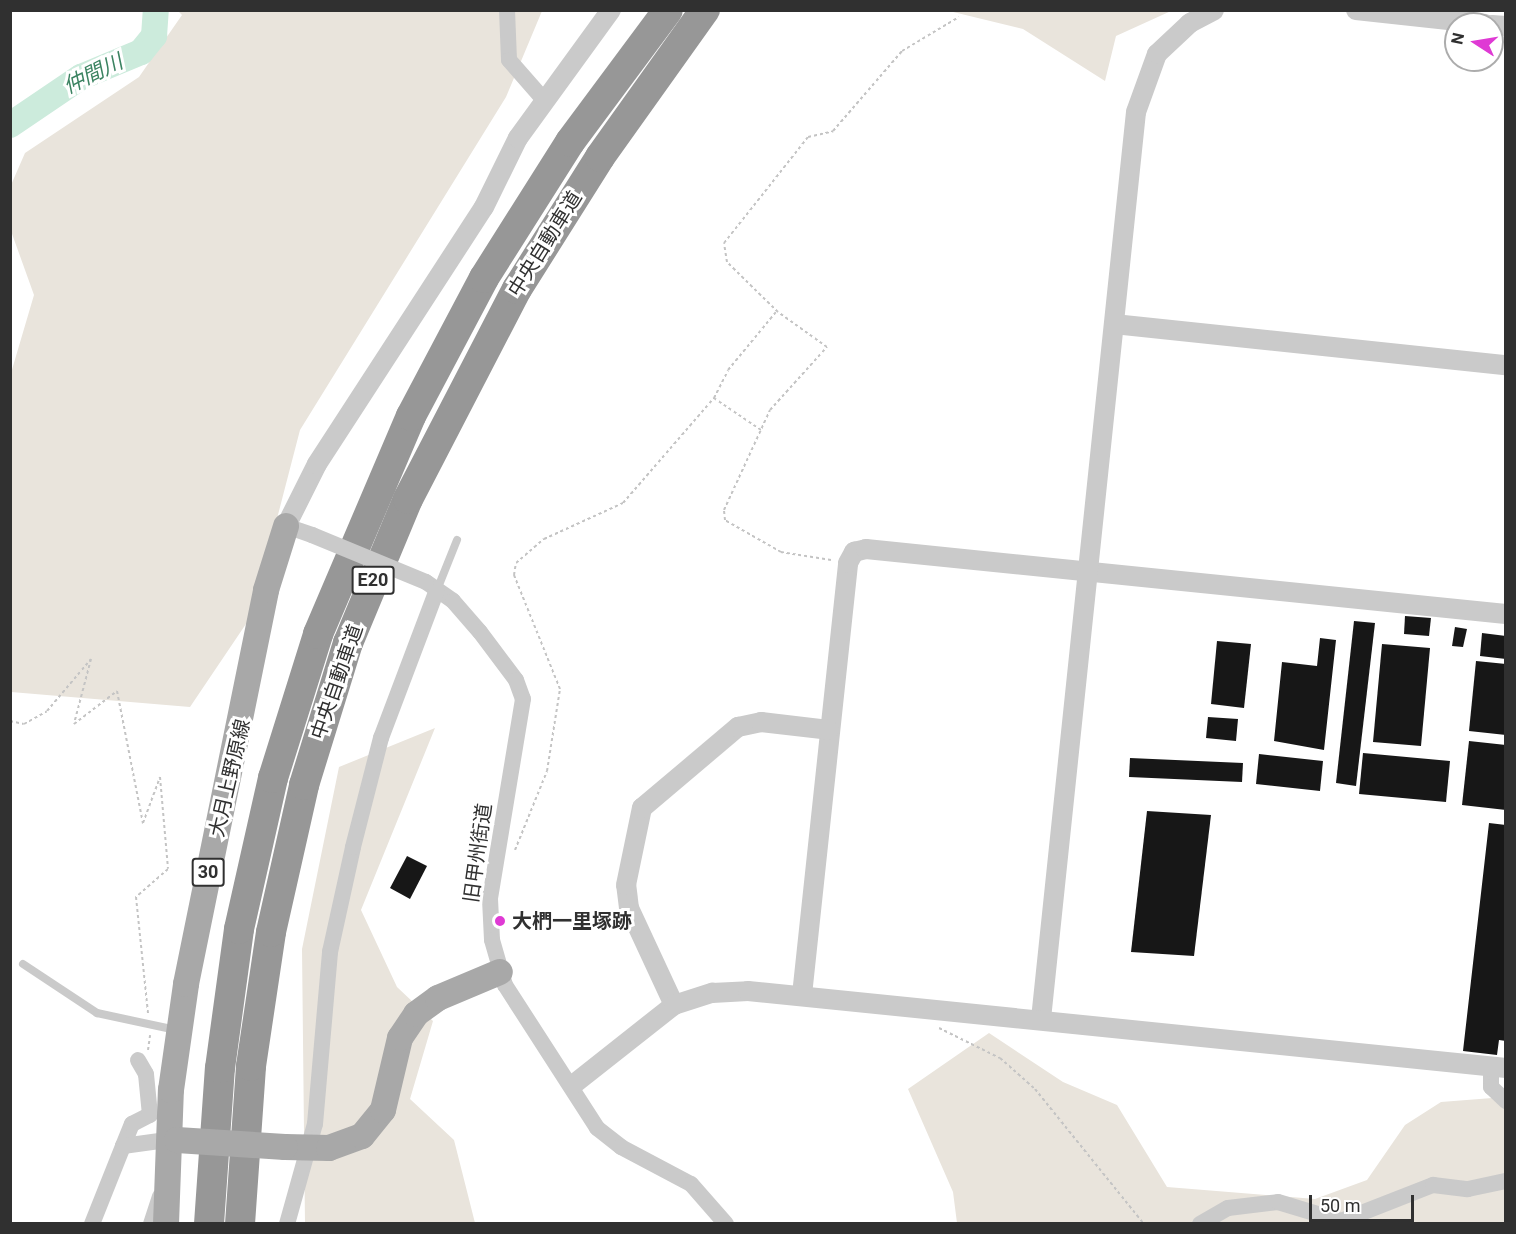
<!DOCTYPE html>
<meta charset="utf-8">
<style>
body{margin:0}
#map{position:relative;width:1516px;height:1234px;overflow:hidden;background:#fff;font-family:Roboto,"Noto Sans JP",sans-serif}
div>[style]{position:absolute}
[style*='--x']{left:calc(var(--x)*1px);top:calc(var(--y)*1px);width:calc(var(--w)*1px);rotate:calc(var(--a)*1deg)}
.green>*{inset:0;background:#e9e4dc}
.river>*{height:26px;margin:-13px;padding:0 13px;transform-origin:13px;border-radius:13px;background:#ccebdc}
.building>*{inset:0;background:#171717}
.path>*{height:2px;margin-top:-1px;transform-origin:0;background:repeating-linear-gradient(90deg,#c4c4c4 0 3px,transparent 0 6px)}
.service>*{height:8px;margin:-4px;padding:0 4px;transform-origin:4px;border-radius:4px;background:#cacaca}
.minor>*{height:16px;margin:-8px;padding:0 8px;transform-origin:8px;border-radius:8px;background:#cacaca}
.tertiary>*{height:20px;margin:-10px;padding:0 10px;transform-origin:10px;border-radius:10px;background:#cacaca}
.primary>*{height:26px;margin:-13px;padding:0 13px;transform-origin:13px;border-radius:13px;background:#a8a8a8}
.motorway>*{height:30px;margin:-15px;padding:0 15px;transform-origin:15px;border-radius:15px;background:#979797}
.minor-bridge>*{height:16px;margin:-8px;padding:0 8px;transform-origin:8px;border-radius:8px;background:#cacaca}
.primary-bridge>*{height:26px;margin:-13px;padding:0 13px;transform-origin:13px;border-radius:13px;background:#a8a8a8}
.dots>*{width:16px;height:16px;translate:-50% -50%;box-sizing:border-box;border:3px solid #fff;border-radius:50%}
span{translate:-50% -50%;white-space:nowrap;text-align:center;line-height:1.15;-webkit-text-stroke:6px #fff;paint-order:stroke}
.shield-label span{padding:2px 4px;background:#fff;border:2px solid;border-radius:4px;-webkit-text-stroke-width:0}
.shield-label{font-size:18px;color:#303030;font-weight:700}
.street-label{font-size:20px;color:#303030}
.poi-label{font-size:20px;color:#303030;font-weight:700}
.left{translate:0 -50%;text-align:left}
.water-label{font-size:21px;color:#3b8361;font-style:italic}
.frame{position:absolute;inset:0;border:12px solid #303030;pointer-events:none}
.north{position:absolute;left:1444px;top:12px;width:60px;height:60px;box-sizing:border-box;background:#fff;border:2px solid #acacac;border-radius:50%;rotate:282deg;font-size:16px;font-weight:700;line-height:24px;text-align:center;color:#303030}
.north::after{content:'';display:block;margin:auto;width:21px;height:27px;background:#df3ad4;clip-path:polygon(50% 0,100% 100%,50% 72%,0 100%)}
.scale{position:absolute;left:1309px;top:1195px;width:105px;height:27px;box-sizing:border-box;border:3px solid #303030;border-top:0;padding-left:8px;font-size:18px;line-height:21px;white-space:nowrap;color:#303030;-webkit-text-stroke:4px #fff;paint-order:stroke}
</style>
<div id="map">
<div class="green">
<div style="clip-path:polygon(178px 11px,542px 11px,506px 97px,300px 430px,252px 615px,190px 707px,11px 692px,11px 373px,34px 295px,11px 231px,11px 185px,25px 153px,139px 77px,182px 15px)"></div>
<div style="clip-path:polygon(949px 11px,1171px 11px,1116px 36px,1105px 81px,1023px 29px)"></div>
<div style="clip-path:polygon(435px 728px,361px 910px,397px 987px,433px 1021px,410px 1099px,454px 1140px,475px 1223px,305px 1224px,302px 949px,339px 767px)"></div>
<div style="clip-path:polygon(989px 1033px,1063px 1082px,1117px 1105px,1167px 1187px,1315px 1199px,1367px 1180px,1405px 1125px,1441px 1102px,1505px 1097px,1505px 1223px,957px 1223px,953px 1192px,908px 1089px)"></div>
</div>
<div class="river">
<div style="--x:10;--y:125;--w:86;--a:-34.1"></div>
<div style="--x:81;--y:77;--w:65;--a:-22.6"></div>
<div style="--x:141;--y:52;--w:21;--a:-51"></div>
<div style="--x:154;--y:36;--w:26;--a:-86"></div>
</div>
<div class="building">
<div style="clip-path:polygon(1405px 616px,1431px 618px,1429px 636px,1404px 634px)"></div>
<div style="clip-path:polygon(1354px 621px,1375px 623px,1356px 786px,1336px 783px)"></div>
<div style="clip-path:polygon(1455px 627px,1467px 629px,1463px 647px,1452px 646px)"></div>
<div style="clip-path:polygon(1482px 633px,1506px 636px,1506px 659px,1480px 656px)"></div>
<div style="clip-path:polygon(1320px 638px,1336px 640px,1324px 750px,1274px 741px,1282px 662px,1317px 666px)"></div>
<div style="clip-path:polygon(1217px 641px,1251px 644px,1244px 708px,1211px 704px)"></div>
<div style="clip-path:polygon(1382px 644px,1430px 648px,1421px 746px,1373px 742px)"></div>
<div style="clip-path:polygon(1476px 661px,1506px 664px,1506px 735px,1469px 731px)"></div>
<div style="clip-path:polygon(1208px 717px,1238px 719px,1236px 741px,1206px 738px)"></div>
<div style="clip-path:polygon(1469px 741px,1506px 745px,1506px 810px,1462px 805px)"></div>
<div style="clip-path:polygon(1363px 753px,1450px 761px,1446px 802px,1359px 794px)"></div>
<div style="clip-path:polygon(1259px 754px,1323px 761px,1320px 791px,1256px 784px)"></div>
<div style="clip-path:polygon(1130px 758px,1243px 763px,1242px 782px,1129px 777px)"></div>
<div style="clip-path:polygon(1147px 811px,1211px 815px,1194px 956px,1131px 952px)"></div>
<div style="clip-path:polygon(1489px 823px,1506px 825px,1506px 1041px,1499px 1040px,1497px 1055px,1463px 1051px)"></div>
<div style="clip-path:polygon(407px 856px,427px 866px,410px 899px,390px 888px)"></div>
</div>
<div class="path">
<div style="--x:761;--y:430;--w:57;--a:-145.8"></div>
<div style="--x:714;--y:398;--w:31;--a:-63"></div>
<div style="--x:728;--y:370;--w:75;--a:-50.4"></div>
<div style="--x:831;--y:560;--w:51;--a:-170.9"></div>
<div style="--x:781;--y:552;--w:64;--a:-150.3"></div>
<div style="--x:725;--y:520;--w:10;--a:-96"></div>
<div style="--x:724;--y:510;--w:110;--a:-65.3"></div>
<div style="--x:770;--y:410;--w:85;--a:-47.9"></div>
<div style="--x:827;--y:347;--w:60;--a:-144.5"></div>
<div style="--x:778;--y:312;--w:71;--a:-135.6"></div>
<div style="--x:727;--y:262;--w:19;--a:-99"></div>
<div style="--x:724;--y:243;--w:135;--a:-51.6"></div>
<div style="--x:808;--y:137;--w:26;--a:-13"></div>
<div style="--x:833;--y:131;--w:106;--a:-49.2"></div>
<div style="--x:902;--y:51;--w:66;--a:-30.8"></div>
<div style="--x:10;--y:721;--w:14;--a:12"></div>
<div style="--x:24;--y:724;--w:26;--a:-29"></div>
<div style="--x:47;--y:711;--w:68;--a:-49.8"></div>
<div style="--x:91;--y:659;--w:67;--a:104.7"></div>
<div style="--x:74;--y:724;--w:54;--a:-37.5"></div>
<div style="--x:117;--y:691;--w:135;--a:78.9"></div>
<div style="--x:143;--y:823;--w:49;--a:-69.7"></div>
<div style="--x:160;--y:777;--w:92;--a:85"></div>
<div style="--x:168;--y:869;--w:43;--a:138.8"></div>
<div style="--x:136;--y:897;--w:118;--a:84.1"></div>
<div style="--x:515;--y:850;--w:85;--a:-67.9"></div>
<div style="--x:547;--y:771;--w:83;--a:-81"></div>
<div style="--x:560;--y:689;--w:123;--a:-112"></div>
<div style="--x:514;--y:575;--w:12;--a:-81"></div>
<div style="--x:516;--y:563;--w:37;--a:-41"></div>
<div style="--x:544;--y:539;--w:87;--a:-24.5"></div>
<div style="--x:623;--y:503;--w:139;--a:-49.1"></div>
<div style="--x:939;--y:1028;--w:68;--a:26.2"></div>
<div style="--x:1000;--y:1058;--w:47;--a:41.5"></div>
<div style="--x:1035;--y:1089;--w:174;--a:51.1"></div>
<div style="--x:148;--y:1050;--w:15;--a:-82"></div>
</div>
<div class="service">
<div style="--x:437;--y:590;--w:54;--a:-68.2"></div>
<div style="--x:23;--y:964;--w:89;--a:33.5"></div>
<div style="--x:97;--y:1013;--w:81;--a:12.1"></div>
</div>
<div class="minor">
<div style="--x:507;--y:10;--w:50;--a:87.7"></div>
<div style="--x:509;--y:60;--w:53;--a:48.8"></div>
<div style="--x:286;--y:526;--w:28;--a:19"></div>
<div style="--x:426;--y:582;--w:33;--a:35"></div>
<div style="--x:453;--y:601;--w:41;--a:48.9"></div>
<div style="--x:480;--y:632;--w:60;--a:53.1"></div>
<div style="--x:516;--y:680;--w:20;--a:70"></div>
<div style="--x:523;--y:699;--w:203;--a:99.4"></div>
<div style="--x:490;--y:899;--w:41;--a:87.2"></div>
<div style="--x:492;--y:940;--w:47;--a:73.9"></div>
<div style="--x:505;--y:985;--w:170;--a:57.2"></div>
<div style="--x:597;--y:1128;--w:31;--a:38"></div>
<div style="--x:621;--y:1147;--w:79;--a:27.9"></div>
<div style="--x:691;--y:1184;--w:53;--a:48.8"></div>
<div style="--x:1491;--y:1067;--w:20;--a:90"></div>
<div style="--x:1491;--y:1087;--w:21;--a:43"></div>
<div style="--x:123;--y:1146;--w:24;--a:-68"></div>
<div style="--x:132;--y:1124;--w:20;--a:-27"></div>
<div style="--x:150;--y:1115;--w:41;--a:-95.6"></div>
<div style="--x:146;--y:1074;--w:16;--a:-120"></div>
<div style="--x:92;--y:1224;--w:84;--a:-68.3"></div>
<div style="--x:123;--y:1146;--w:44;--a:-7.8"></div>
<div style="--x:151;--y:1224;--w:29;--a:-72"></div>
<div style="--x:287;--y:1224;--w:104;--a:-74.4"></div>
<div style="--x:315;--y:1124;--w:173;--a:-85"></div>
<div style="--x:330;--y:952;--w:107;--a:-77.6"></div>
<div style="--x:353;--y:847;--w:113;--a:-75.6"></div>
<div style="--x:381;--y:738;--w:158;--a:-69.3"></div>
<div style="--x:1200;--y:1224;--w:32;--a:-30"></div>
<div style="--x:1228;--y:1208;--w:50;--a:-6.8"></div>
<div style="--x:1278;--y:1202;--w:66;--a:16.8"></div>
<div style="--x:1341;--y:1221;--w:99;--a:-21.4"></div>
<div style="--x:1433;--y:1185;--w:35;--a:7"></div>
<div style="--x:1468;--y:1189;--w:39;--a:-12"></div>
</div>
<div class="tertiary">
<div style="--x:1356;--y:10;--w:130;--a:6.2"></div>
<div style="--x:1492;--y:25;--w:14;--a:4"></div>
<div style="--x:1114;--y:324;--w:394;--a:6"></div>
<div style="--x:286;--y:526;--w:69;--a:-63.4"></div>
<div style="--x:317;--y:464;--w:306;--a:-57"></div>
<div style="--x:484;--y:207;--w:77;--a:-63.8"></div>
<div style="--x:518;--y:138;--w:158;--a:-54"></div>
<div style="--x:802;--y:995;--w:434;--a:-83.9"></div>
<div style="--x:848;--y:563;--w:13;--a:-61"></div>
<div style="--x:854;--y:552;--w:12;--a:-14"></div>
<div style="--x:866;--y:549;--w:643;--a:5.8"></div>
<div style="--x:674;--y:1005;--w:107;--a:-114.9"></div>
<div style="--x:629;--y:908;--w:23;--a:-97"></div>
<div style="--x:626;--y:885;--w:79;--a:-78.3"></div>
<div style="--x:642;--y:808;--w:126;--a:-40.2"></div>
<div style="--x:738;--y:727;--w:24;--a:-12"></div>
<div style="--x:761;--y:722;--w:68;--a:6.7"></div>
<div style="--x:1041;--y:1019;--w:912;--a:-84.02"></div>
<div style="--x:1136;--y:112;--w:62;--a:-70.1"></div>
<div style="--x:1157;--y:54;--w:45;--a:-43.2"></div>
<div style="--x:1190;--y:23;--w:27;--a:-28"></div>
<div style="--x:574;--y:1084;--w:127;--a:-38.3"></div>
<div style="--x:674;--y:1005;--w:40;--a:-18"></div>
<div style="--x:712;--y:993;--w:36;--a:-3"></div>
<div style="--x:748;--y:991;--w:762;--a:5.8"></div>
</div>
<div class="primary">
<div style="--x:285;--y:1147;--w:44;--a:1.3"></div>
<div style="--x:329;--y:1148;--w:35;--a:-20"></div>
<div style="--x:362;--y:1136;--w:33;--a:-51"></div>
<div style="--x:383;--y:1110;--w:74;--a:-76.7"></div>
<div style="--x:400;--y:1038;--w:29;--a:-56"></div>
<div style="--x:416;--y:1014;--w:27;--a:-36"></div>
<div style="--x:438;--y:998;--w:67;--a:-22.8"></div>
<div style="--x:166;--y:1224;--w:134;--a:-87.9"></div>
<div style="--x:171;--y:1090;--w:107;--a:-81.9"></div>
<div style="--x:186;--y:984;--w:402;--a:-78.5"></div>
<div style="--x:266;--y:590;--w:67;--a:-72.6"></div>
</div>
<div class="motorway">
<div style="--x:209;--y:1224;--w:156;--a:-86"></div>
<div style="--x:220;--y:1068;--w:140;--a:-82.2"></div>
<div style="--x:239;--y:929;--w:155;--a:-77.3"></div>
<div style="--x:273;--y:778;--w:151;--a:-72.6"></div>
<div style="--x:318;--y:634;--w:237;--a:-66.9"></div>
<div style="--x:411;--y:416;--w:156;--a:-62.1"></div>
<div style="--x:484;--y:278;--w:161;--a:-57.7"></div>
<div style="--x:570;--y:142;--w:164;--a:-53.4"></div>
<div style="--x:240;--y:1224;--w:158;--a:-86"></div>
<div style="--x:251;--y:1066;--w:135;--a:-81.5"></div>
<div style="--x:271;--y:932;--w:151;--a:-77.3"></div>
<div style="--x:304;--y:785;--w:149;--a:-72.8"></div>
<div style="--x:348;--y:643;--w:156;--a:-67.4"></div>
<div style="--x:408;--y:499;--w:237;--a:-62.6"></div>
<div style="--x:517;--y:289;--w:156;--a:-57.8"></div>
<div style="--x:600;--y:157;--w:181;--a:-54.5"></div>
</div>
<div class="minor-bridge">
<div style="--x:312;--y:535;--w:123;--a:22.4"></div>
</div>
<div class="primary-bridge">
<div style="--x:177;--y:1140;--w:108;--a:3.7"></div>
</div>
<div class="dots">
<div style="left:500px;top:921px;background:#df3ad4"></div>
</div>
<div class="shield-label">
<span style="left:373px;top:580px">E20</span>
<span style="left:208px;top:872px">30</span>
</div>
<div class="street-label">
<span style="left:545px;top:244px;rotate:-58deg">中央自動車道</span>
<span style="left:337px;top:682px;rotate:-71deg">中央自動車道</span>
<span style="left:230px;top:778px;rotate:-77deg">大月上野原線</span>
<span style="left:478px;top:853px;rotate:-82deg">旧甲州街道</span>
</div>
<div class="poi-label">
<span class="left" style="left:512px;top:921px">大椚一里塚跡</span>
</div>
<div class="water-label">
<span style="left:93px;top:74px;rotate:-26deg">仲間川</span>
</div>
<div class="frame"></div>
<div class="north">N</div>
<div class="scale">50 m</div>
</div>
